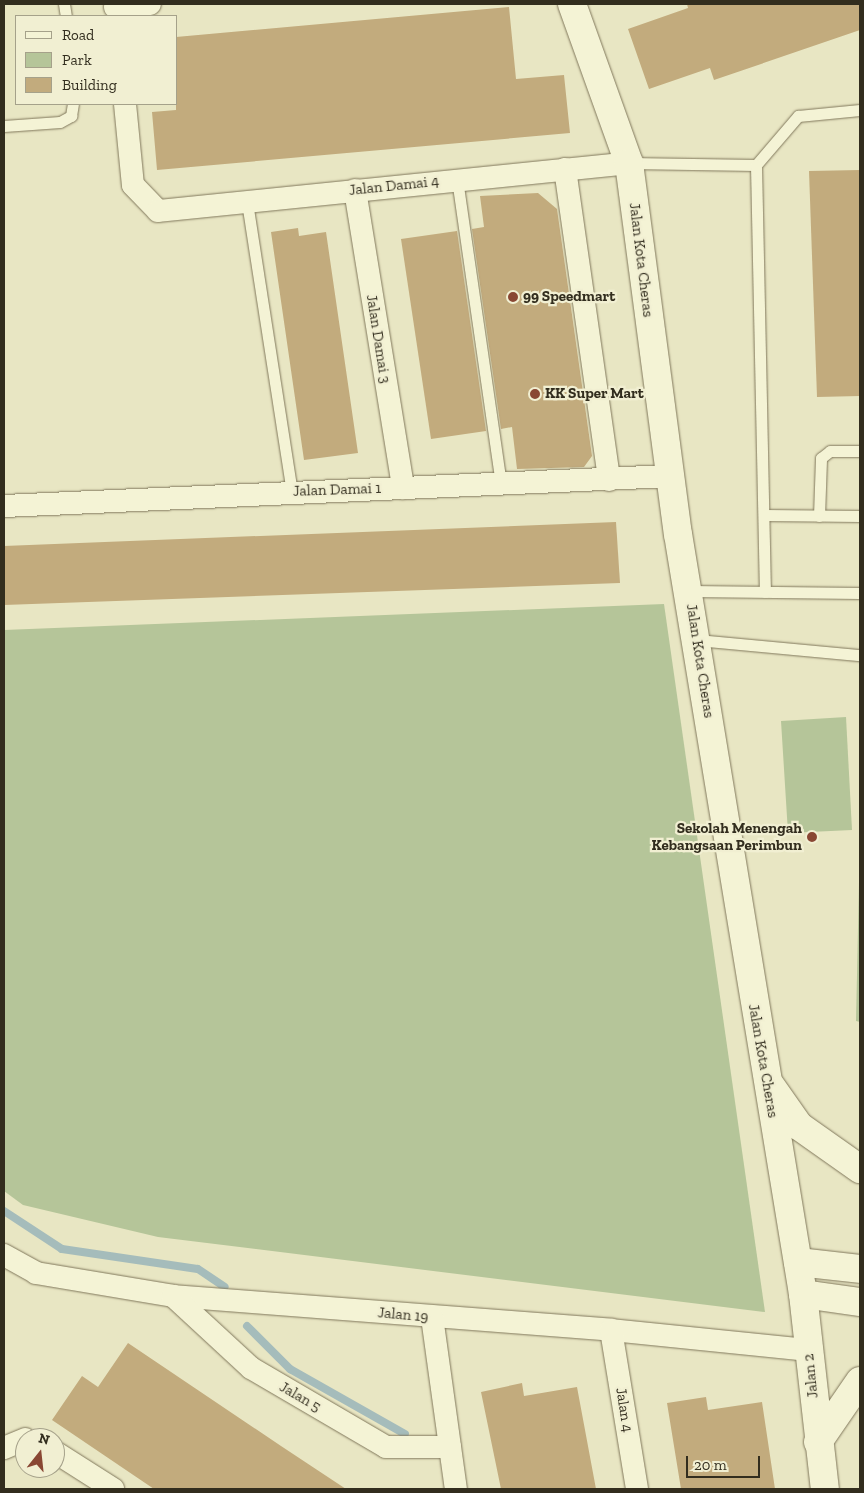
<!DOCTYPE html>
<style>
body{margin:0}
#map{position:relative;width:864px;height:1493px;overflow:hidden;background:#e8e6c3;font-family:"Zilla Slab",serif}
div>[style]{position:absolute}
[style*='--x']{left:calc(var(--x)*1px);top:calc(var(--y)*1px);width:calc(var(--w)*1px);rotate:calc(var(--a)*1deg)}
.green>*{inset:0;background:#b5c599}
.stream>*{height:8px;margin:-4px;padding:0 4px;transform-origin:4px;border-radius:4px;background:#a5bcbb}
.building>*{inset:0;background:#c2ab7d}
.roads{filter:drop-shadow(0 0 1px #81785c) drop-shadow(0 0 1px #81785c)}
.lane>*{height:11px;margin:-5.5px;padding:0 5.5px;transform-origin:5.5px;border-radius:5.5px;background:#f4f3d5}
.street>*{height:22px;margin:-11px;padding:0 11px;transform-origin:11px;border-radius:11px;background:#f4f3d5}
.secondary>*{height:28px;margin:-14px;padding:0 14px;transform-origin:14px;border-radius:14px;background:#f4f3d5}
.dots>*{width:14px;height:14px;translate:-50% -50%;box-sizing:border-box;border:2px solid #f1efd2;border-radius:50%}
span{translate:-50% -50%;white-space:nowrap;text-align:center;line-height:1.15;-webkit-text-stroke:4.5px #f1efd2;paint-order:stroke}
.street-label{font-size:15px;color:#322d1e}
.poi-label{font-size:15px;color:#322d1e;font-weight:700}
.left{translate:0 -50%;text-align:left}
.right{translate:-100% -50%;text-align:right}
.frame{position:absolute;inset:0;border:5px solid #322d1e;pointer-events:none}
.legend{position:absolute;left:15px;top:15px;width:162px;height:90px;box-sizing:border-box;background:#f1efd2;border:1px solid #a5a18a;margin:0;padding:6px 9px;list-style:none;font-size:15px;color:#322d1e}
.legend li{display:flex;align-items:center;gap:10px;height:25px}
.legend b{width:25px;border:1px solid #a5a18a}
.north{position:absolute;left:15px;top:1428px;width:50px;height:50px;box-sizing:border-box;background:#f1efd2;border:1px solid #a5a18a;border-radius:50%;rotate:16deg;font-size:14px;font-weight:700;line-height:20px;text-align:center;color:#322d1e}
.north::after{content:'';display:block;margin:auto;width:18px;height:22px;background:#894733;clip-path:polygon(50% 0,100% 100%,50% 72%,0 100%)}
.scale{position:absolute;left:686px;top:1456px;width:74px;height:22px;box-sizing:border-box;border:2px solid #322d1e;border-top:0;padding-left:6px;font-size:15px;line-height:18px;white-space:nowrap;color:#322d1e;-webkit-text-stroke:4px #f1efd2;paint-order:stroke}
</style>
<div id="map">
<div class="green">
<div style="clip-path:polygon(664px 604px,765px 1312px,158px 1237px,23px 1205px,4px 1191px,4px 630px)"></div>
<div style="clip-path:polygon(846px 717px,852px 830px,788px 833px,781px 721px)"></div>
<div style="clip-path:polygon(860px 836px,860px 1022px,856px 1021px)"></div>
</div>
<div class="stream">
<div style="--x:4;--y:1211;--w:69;--a:33.2"></div>
<div style="--x:62;--y:1249;--w:137;--a:8.4"></div>
<div style="--x:198;--y:1269;--w:32;--a:34"></div>
<div style="--x:247;--y:1326;--w:61;--a:45"></div>
<div style="--x:290;--y:1369;--w:132;--a:29.5"></div>
</div>
<div class="building">
<div style="clip-path:polygon(687px 4px,860px 4px,860px 30px,714px 80px,710px 68px,649px 89px,628px 29px,688px 8px)"></div>
<div style="clip-path:polygon(509px 7px,516px 79px,564px 75px,570px 133px,157px 170px,152px 112px,176px 110px,176px 37px)"></div>
<div style="clip-path:polygon(860px 170px,860px 396px,817px 397px,809px 171px)"></div>
<div style="clip-path:polygon(538px 193px,557px 209px,592px 456px,584px 467px,517px 469px,512px 427px,501px 429px,472px 229px,484px 227px,480px 196px)"></div>
<div style="clip-path:polygon(298px 228px,299px 236px,326px 232px,358px 453px,304px 460px,271px 232px)"></div>
<div style="clip-path:polygon(457px 231px,486px 431px,431px 439px,401px 239px)"></div>
<div style="clip-path:polygon(616px 522px,620px 583px,4px 605px,4px 546px)"></div>
<div style="clip-path:polygon(128px 1343px,281px 1446px,346px 1489px,154px 1489px,52px 1420px,82px 1376px,98px 1387px)"></div>
<div style="clip-path:polygon(522px 1383px,524px 1396px,577px 1387px,596px 1489px,501px 1489px,481px 1392px)"></div>
<div style="clip-path:polygon(706px 1397px,708px 1410px,762px 1402px,775px 1489px,681px 1489px,667px 1403px)"></div>
</div>
<div class="roads">
<div class="lane">
<div style="--x:64;--y:4;--w:12;--a:81"></div>
<div style="--x:4;--y:126;--w:56;--a:-4.1"></div>
<div style="--x:60;--y:122;--w:13;--a:-29"></div>
<div style="--x:71;--y:116;--w:12;--a:-81"></div>
<div style="--x:629;--y:163;--w:127;--a:0.9"></div>
<div style="--x:756;--y:165;--w:65;--a:-49.4"></div>
<div style="--x:798;--y:116;--w:62;--a:-5.5"></div>
<div style="--x:756;--y:165;--w:427;--a:88.8"></div>
<div style="--x:457;--y:179;--w:308;--a:81.8"></div>
<div style="--x:247;--y:202;--w:293;--a:81.2"></div>
<div style="--x:765;--y:515;--w:95;--a:0.6"></div>
<div style="--x:819;--y:516;--w:58;--a:-88"></div>
<div style="--x:821;--y:458;--w:11;--a:-38"></div>
<div style="--x:830;--y:451;--w:30;--a:0"></div>
<div style="--x:690;--y:591;--w:170;--a:0.7"></div>
<div style="--x:697;--y:640;--w:164;--a:5.3"></div>
</div>
<div class="street">
<div style="--x:115;--y:7;--w:35;--a:-5"></div>
<div style="--x:125;--y:104;--w:81;--a:84.4"></div>
<div style="--x:133;--y:185;--w:36;--a:46"></div>
<div style="--x:158;--y:211;--w:473;--a:-5.8"></div>
<div style="--x:565;--y:169;--w:314;--a:81.9"></div>
<div style="--x:355;--y:190;--w:302;--a:80.8"></div>
<div style="--x:4;--y:506;--w:666;--a:-2.58"></div>
<div style="--x:4;--y:1255;--w:37;--a:29"></div>
<div style="--x:36;--y:1273;--w:139;--a:9.5"></div>
<div style="--x:173;--y:1296;--w:439;--a:4.4"></div>
<div style="--x:611;--y:1330;--w:198;--a:5.8"></div>
<div style="--x:173;--y:1296;--w:106;--a:42.7"></div>
<div style="--x:251;--y:1368;--w:156;--a:30.3"></div>
<div style="--x:386;--y:1447;--w:64;--a:0"></div>
<div style="--x:432;--y:1317;--w:174;--a:82.1"></div>
<div style="--x:611;--y:1330;--w:161;--a:80.7"></div>
<div style="--x:4;--y:1448;--w:23;--a:-23"></div>
<div style="--x:55;--y:1452;--w:69;--a:32.5"></div>
</div>
<div class="secondary">
<div style="--x:572;--y:4;--w:169;--a:70.3"></div>
<div style="--x:629;--y:163;--w:374;--a:82.5"></div>
<div style="--x:678;--y:534;--w:770;--a:80.66"></div>
<div style="--x:803;--y:1294;--w:196;--a:83.6"></div>
<div style="--x:771;--y:1086;--w:49;--a:55"></div>
<div style="--x:799;--y:1126;--w:75;--a:35.2"></div>
<div style="--x:798;--y:1262;--w:62;--a:6.4"></div>
<div style="--x:803;--y:1294;--w:58;--a:8"></div>
<div style="--x:818;--y:1442;--w:74;--a:-55.5"></div>
</div>
</div>
<div class="dots">
<div style="left:513px;top:297px;background:#894733"></div>
<div style="left:535px;top:394px;background:#894733"></div>
<div style="left:812px;top:837px;background:#894733"></div>
</div>
<div class="street-label">
<span style="left:394px;top:186px;rotate:-6deg">Jalan Damai 4</span>
<span style="left:641px;top:260px;rotate:83deg">Jalan Kota Cheras</span>
<span style="left:378px;top:339px;rotate:81deg">Jalan Damai 3</span>
<span style="left:337px;top:490px;rotate:-2deg">Jalan Damai 1</span>
<span style="left:700px;top:661px;rotate:81deg">Jalan Kota Cheras</span>
<span style="left:763px;top:1061px;rotate:80deg">Jalan Kota Cheras</span>
<span style="left:403px;top:1315px;rotate:5deg">Jalan 19</span>
<span style="left:811px;top:1376px;rotate:-96deg">Jalan 2</span>
<span style="left:300px;top:1397px;rotate:30deg">Jalan 5</span>
<span style="left:624px;top:1410px;rotate:81deg">Jalan 4</span>
</div>
<div class="poi-label">
<span class="left" style="left:523px;top:297px">99 Speedmart</span>
<span class="left" style="left:545px;top:394px">KK Super Mart</span>
<span class="right" style="left:802px;top:837px">Sekolah Menengah<br>Kebangsaan Perimbun</span>
</div>
<div class="frame"></div>
<ul class="legend">
<li><b style="height:6px;background:#f4f3d5"></b>Road</li>
<li><b style="height:14px;background:#b5c599"></b>Park</li>
<li><b style="height:14px;background:#c2ab7d"></b>Building</li>
</ul>
<div class="north">N</div>
<div class="scale">20 m</div>
</div>
